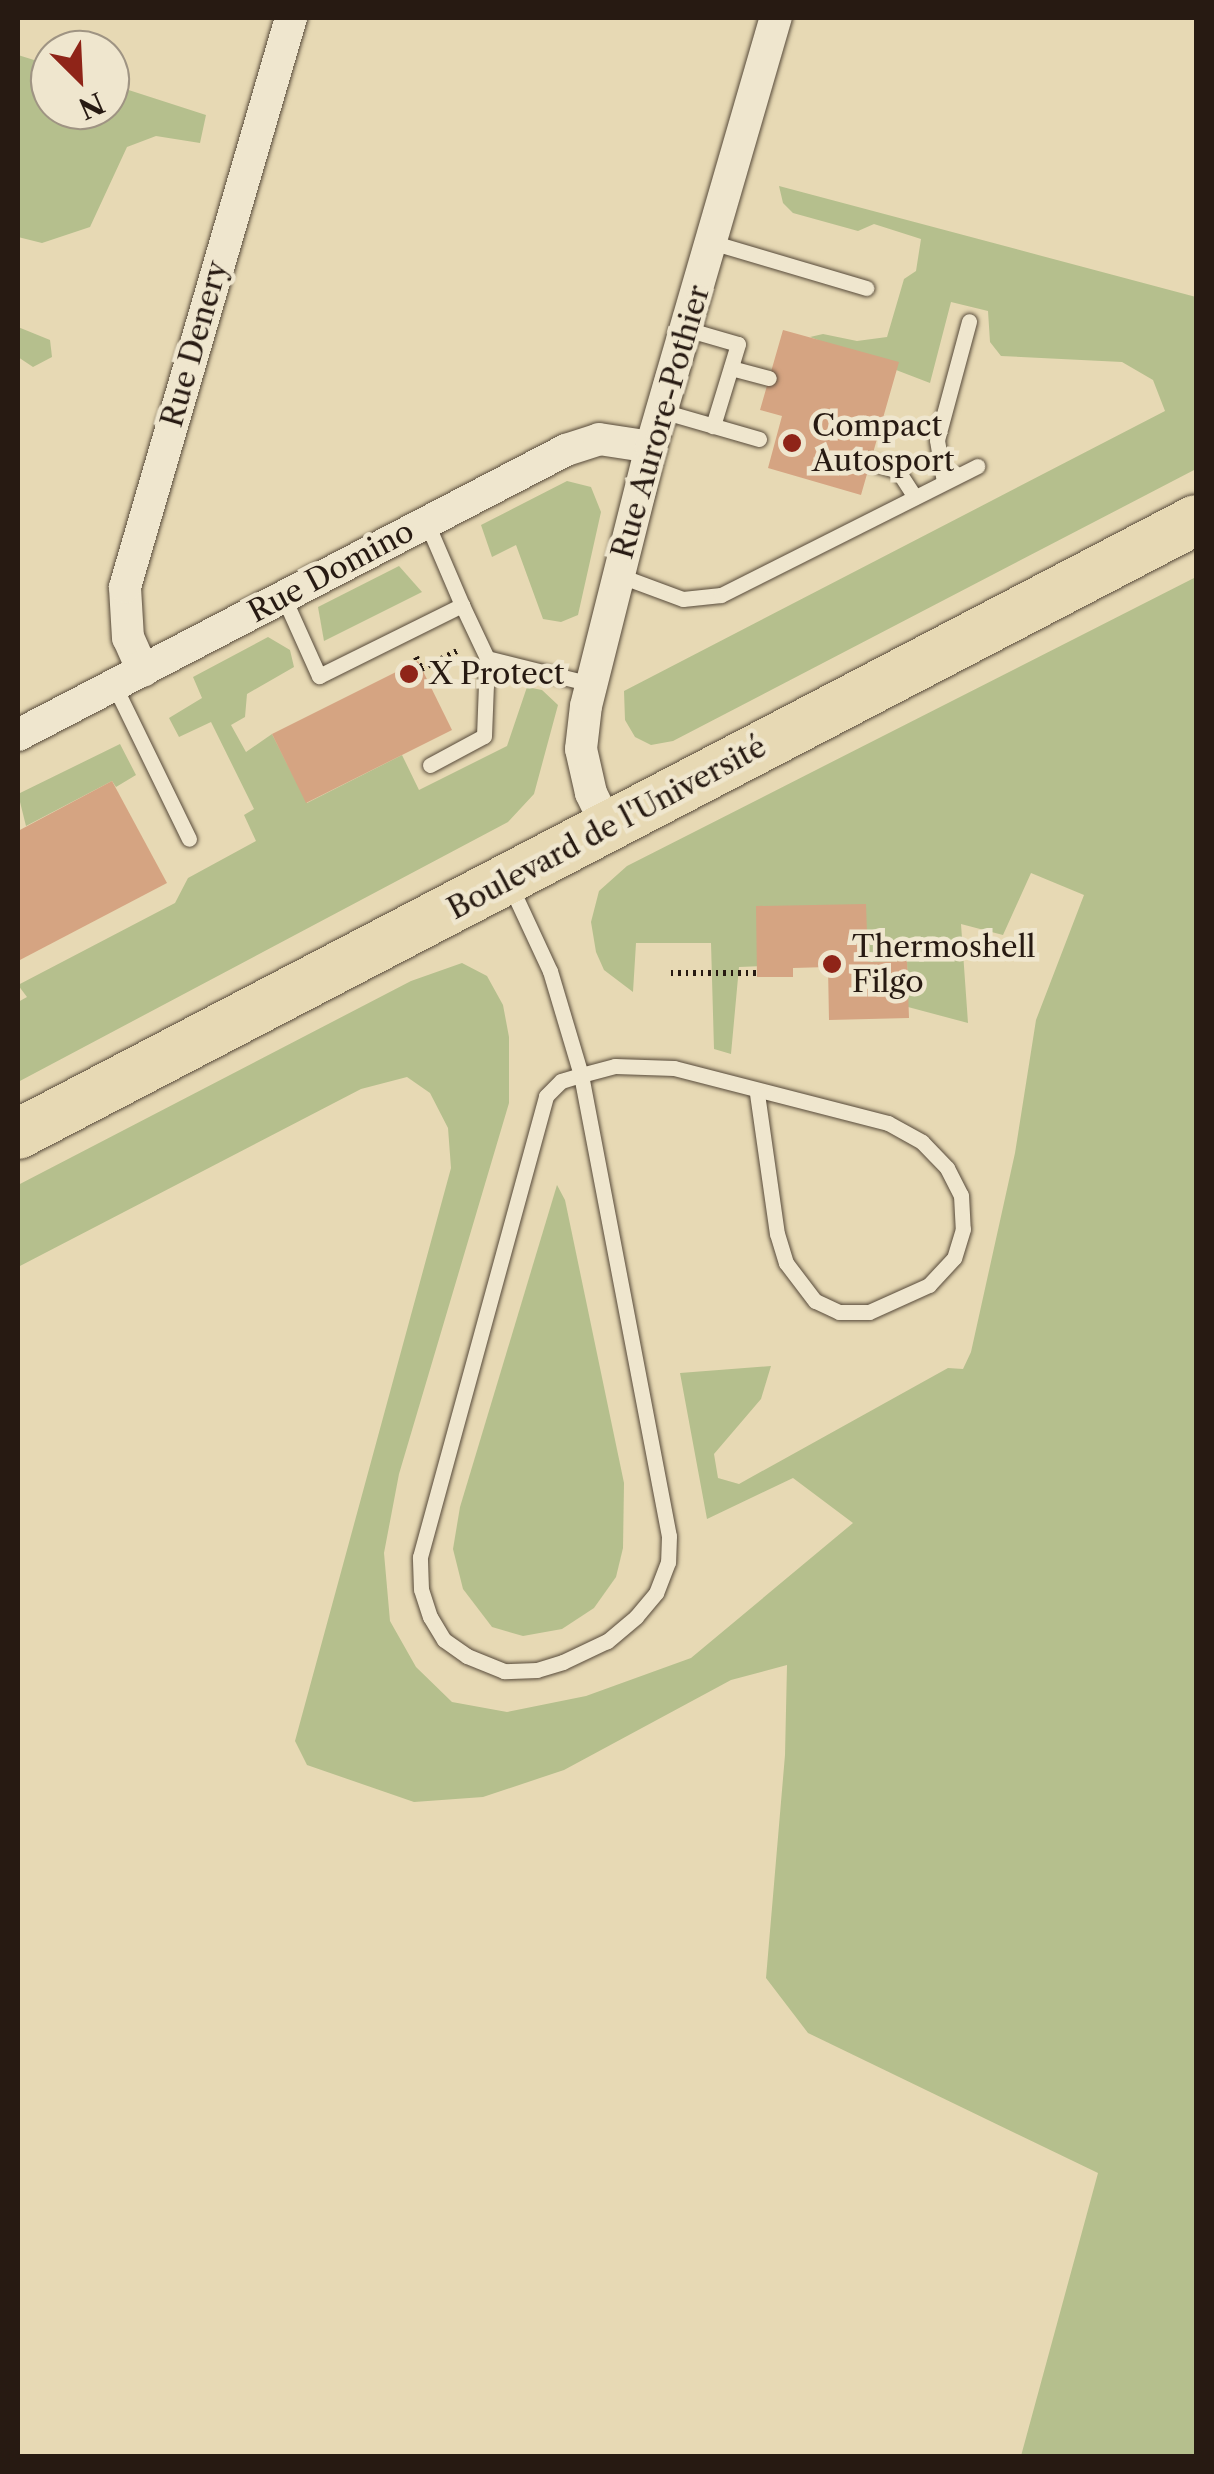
<!DOCTYPE html>
<meta charset="utf-8">
<style>
body{margin:0}
#map{position:relative;width:1214px;height:2474px;overflow:hidden;background:#e7d9b4;font-family:"Libre Caslon Text",serif}
div>[style]{position:absolute}
[style*='--x']{left:calc(var(--x)*1px);top:calc(var(--y)*1px);width:calc(var(--w)*1px);rotate:calc(var(--a)*1deg)}
.green>*{inset:0;background:#b5bf8d}
.building>*{inset:0;background:#d5a482}
.path>*{height:6px;margin-top:-3px;transform-origin:0;background:repeating-linear-gradient(90deg,#271a12 0 2.5px,transparent 0 7.5px)}
.roads{filter:drop-shadow(0 0 2px #574a3a) drop-shadow(0 0 2px #574a3a)}
.lane>*{height:15px;margin:-7.5px;padding:0 7.5px;transform-origin:7.5px;border-radius:7.5px;background:#efe6ce}
.street>*{height:32px;margin:-16px;padding:0 16px;transform-origin:16px;border-radius:16px;background:#efe6ce}
.primary>*{height:50px;margin:-25px;padding:0 25px;transform-origin:25px;border-radius:25px;background:#e7d9b4}
.dots>*{width:28px;height:28px;translate:-50% -50%;box-sizing:border-box;border:5px solid #efe6ce;border-radius:50%}
span{translate:-50% -50%;white-space:nowrap;text-align:center;line-height:1.15;-webkit-text-stroke:9px #efe6ce;paint-order:stroke}
.street-label{font-size:30px;color:#271a12}
.poi-label{font-size:30px;color:#271a12}
.left{translate:0 -50%;text-align:left}
.frame{position:absolute;inset:0;border:20px solid #271a12;pointer-events:none}
.north{position:absolute;left:30px;top:30px;width:100px;height:100px;box-sizing:border-box;background:#efe6ce;border:2px solid #9f9483;border-radius:50%;rotate:156deg;font-size:28px;font-weight:700;line-height:40px;text-align:center;color:#271a12}
.north::after{content:'';display:block;margin:auto;width:35px;height:45px;background:#8f2418;clip-path:polygon(50% 0,100% 100%,50% 72%,0 100%)}
</style>
<div id="map">
<div class="green">
<div style="clip-path:polygon(18px 55px,50px 65px,50px 110px,110px 110px,110px 84px,206px 115px,200px 143px,156px 136px,127px 147px,90px 227px,42px 243px,18px 237px)"></div>
<div style="clip-path:polygon(779px 186px,1196px 297px,1196px 469px,673px 741px,651px 745px,635px 737px,625px 720px,624px 691px,1165px 411px,1153px 380px,1122px 362px,1001px 356px,990px 342px,988px 311px,951px 302px,930px 383px,810px 337px,823px 334px,857px 341px,887px 337px,904px 279px,916px 271px,921px 239px,874px 224px,858px 231px,793px 213px,783px 203px)"></div>
<div style="clip-path:polygon(18px 327px,50px 340px,52px 357px,33px 367px,18px 357px)"></div>
<div style="clip-path:polygon(567px 481px,591px 487px,601px 512px,578px 615px,561px 622px,543px 619px,516px 545px,492px 557px,481px 525px)"></div>
<div style="clip-path:polygon(399px 566px,422px 592px,324px 641px,318px 607px)"></div>
<div style="clip-path:polygon(1196px 577px,1196px 2456px,1021px 2456px,1098px 2173px,808px 2033px,766px 1978px,785px 1755px,787px 1665px,731px 1680px,564px 1770px,483px 1797px,414px 1802px,307px 1765px,295px 1741px,451px 1168px,448px 1128px,430px 1093px,407px 1077px,361px 1089px,18px 1267px,18px 1185px,411px 981px,462px 963px,487px 976px,503px 1005px,509px 1037px,509px 1103px,399px 1474px,384px 1553px,390px 1621px,416px 1667px,452px 1702px,507px 1712px,586px 1696px,691px 1658px,853px 1523px,793px 1478px,707px 1519px,680px 1373px,771px 1366px,761px 1399px,714px 1454px,718px 1478px,739px 1484px,948px 1368px,963px 1369px,971px 1352px,1015px 1153px,1036px 1020px,1084px 895px,1031px 873px,1003px 935px,961px 924px,968px 1023px,908px 1007px,907px 961px,739px 967px,731px 1054px,714px 1049px,711px 943px,636px 943px,633px 992px,604px 970px,596px 952px,591px 922px,599px 891px,627px 866px)"></div>
<div style="clip-path:polygon(268px 637px,290px 650px,294px 667px,247px 694px,245px 717px,231px 725px,246px 752px,272px 734px,307px 803px,402px 755px,419px 790px,507px 746px,527px 687px,542px 690px,558px 705px,534px 794px,508px 822px,18px 1082px,18px 1002px,27px 997px,18px 985px,175px 903px,188px 878px,256px 841px,244px 815px,254px 809px,211px 722px,179px 737px,169px 718px,202px 698px,193px 677px)"></div>
<div style="clip-path:polygon(120px 744px,136px 775px,116px 787px,112px 781px,26px 826px,18px 794px)"></div>
<div style="clip-path:polygon(557px 1185px,565px 1200px,624px 1483px,623px 1548px,616px 1577px,594px 1608px,562px 1629px,523px 1636px,492px 1627px,463px 1589px,453px 1549px,460px 1507px)"></div>
</div>
<div class="building">
<div style="clip-path:polygon(783px 330px,899px 362px,861px 495px,768px 468px,782px 416px,760px 410px)"></div>
<div style="clip-path:polygon(418px 661px,452px 730px,306px 803px,272px 734px)"></div>
<div style="clip-path:polygon(112px 781px,167px 883px,18px 961px,18px 831px)"></div>
<div style="clip-path:polygon(866px 904px,868px 962px,907px 961px,909px 1018px,829px 1020px,828px 967px,793px 968px,793px 977px,757px 977px,756px 906px)"></div>
</div>
<div class="path">
<div style="--x:416;--y:657;--w:13;--a:67"></div>
<div style="--x:421;--y:669;--w:40;--a:-26.6"></div>
<div style="--x:671;--y:973;--w:86;--a:0"></div>
</div>
<div class="roads">
<div class="lane">
<div style="--x:711;--y:242;--w:162;--a:16.5"></div>
<div style="--x:686;--y:329;--w:54;--a:16.1"></div>
<div style="--x:738;--y:344;--w:86;--a:107"></div>
<div style="--x:731;--y:368;--w:39;--a:15"></div>
<div style="--x:662;--y:411;--w:101;--a:16.1"></div>
<div style="--x:870;--y:462;--w:29;--a:18"></div>
<div style="--x:898;--y:471;--w:31;--a:57"></div>
<div style="--x:944;--y:482;--w:43;--a:-99.5"></div>
<div style="--x:937;--y:440;--w:123;--a:-74.9"></div>
<div style="--x:618;--y:575;--w:69;--a:20.3"></div>
<div style="--x:683;--y:599;--w:38;--a:-6"></div>
<div style="--x:721;--y:595;--w:287;--a:-26.7"></div>
<div style="--x:283;--y:596;--w:88;--a:65.8"></div>
<div style="--x:319;--y:676;--w:160;--a:-26.4"></div>
<div style="--x:462;--y:605;--w:91;--a:-113.2"></div>
<div style="--x:462;--y:605;--w:59;--a:64.7"></div>
<div style="--x:487;--y:658;--w:107;--a:14"></div>
<div style="--x:114;--y:685;--w:171;--a:64"></div>
<div style="--x:430;--y:765;--w:61;--a:-28.2"></div>
<div style="--x:484;--y:736;--w:78;--a:-87.8"></div>
<div style="--x:510;--y:885;--w:95;--a:65.1"></div>
<div style="--x:550;--y:971;--w:109;--a:73.4"></div>
<div style="--x:581;--y:1075;--w:469;--a:79.2"></div>
<div style="--x:669;--y:1536;--w:26;--a:92"></div>
<div style="--x:668;--y:1562;--w:33;--a:111"></div>
<div style="--x:656;--y:1593;--w:31;--a:130"></div>
<div style="--x:636;--y:1617;--w:38;--a:140"></div>
<div style="--x:607;--y:1641;--w:49;--a:154.5"></div>
<div style="--x:563;--y:1662;--w:27;--a:163"></div>
<div style="--x:537;--y:1670;--w:33;--a:178"></div>
<div style="--x:504;--y:1671;--w:40;--a:-158"></div>
<div style="--x:467;--y:1656;--w:28;--a:-145"></div>
<div style="--x:444;--y:1640;--w:27;--a:-121"></div>
<div style="--x:430;--y:1617;--w:29;--a:-108"></div>
<div style="--x:421;--y:1589;--w:32;--a:-92"></div>
<div style="--x:420;--y:1557;--w:478;--a:-74.7"></div>
<div style="--x:546;--y:1096;--w:21;--a:-45"></div>
<div style="--x:561;--y:1081;--w:21;--a:-17"></div>
<div style="--x:581;--y:1075;--w:35;--a:-15"></div>
<div style="--x:615;--y:1066;--w:59;--a:1.9"></div>
<div style="--x:674;--y:1068;--w:221;--a:14.4"></div>
<div style="--x:888;--y:1123;--w:39;--a:29"></div>
<div style="--x:922;--y:1142;--w:36;--a:46"></div>
<div style="--x:947;--y:1168;--w:30;--a:63"></div>
<div style="--x:961;--y:1195;--w:34;--a:87"></div>
<div style="--x:963;--y:1229;--w:30;--a:107"></div>
<div style="--x:954;--y:1258;--w:37;--a:133"></div>
<div style="--x:929;--y:1285;--w:66;--a:155.8"></div>
<div style="--x:869;--y:1312;--w:30;--a:180"></div>
<div style="--x:839;--y:1312;--w:26;--a:-155"></div>
<div style="--x:815;--y:1301;--w:48;--a:-127.3"></div>
<div style="--x:786;--y:1263;--w:30;--a:-107"></div>
<div style="--x:777;--y:1234;--w:142;--a:-98.1"></div>
</div>
<div class="street">
<div style="--x:143;--y:671;--w:36;--a:-114"></div>
<div style="--x:128;--y:638;--w:51;--a:-93.4"></div>
<div style="--x:125;--y:587;--w:593;--a:-73.74"></div>
<div style="--x:18;--y:735;--w:618;--a:-27.48"></div>
<div style="--x:566;--y:450;--w:35;--a:-18"></div>
<div style="--x:599;--y:439;--w:53;--a:8.7"></div>
<div style="--x:608;--y:828;--w:39;--a:-116"></div>
<div style="--x:591;--y:793;--w:45;--a:-102.8"></div>
<div style="--x:581;--y:749;--w:43;--a:-83.4"></div>
<div style="--x:586;--y:706;--w:267;--a:-75.9"></div>
<div style="--x:651;--y:447;--w:447;--a:-73.8"></div>
</div>
<div class="primary">
<div style="--x:18;--y:1134;--w:1328;--a:-27.53"></div>
</div>
</div>
<div class="dots">
<div style="left:792px;top:443px;background:#8f2418"></div>
<div style="left:409px;top:674px;background:#8f2418"></div>
<div style="left:832px;top:964px;background:#8f2418"></div>
</div>
<div class="street-label">
<span style="left:195px;top:344px;rotate:-74deg">Rue Denery</span>
<span style="left:661px;top:422px;rotate:-74deg">Rue Aurore-Pothier</span>
<span style="left:331px;top:572px;rotate:-28deg">Rue Domino</span>
<span style="left:607px;top:828px;rotate:-28deg">Boulevard de l'Université</span>
</div>
<div class="poi-label">
<span class="left" style="left:812px;top:443px">Compact<br>Autosport</span>
<span class="left" style="left:429px;top:674px">X Protect</span>
<span class="left" style="left:852px;top:964px">Thermoshell<br>Filgo</span>
</div>
<div class="frame"></div>
<div class="north">N</div>
</div>
